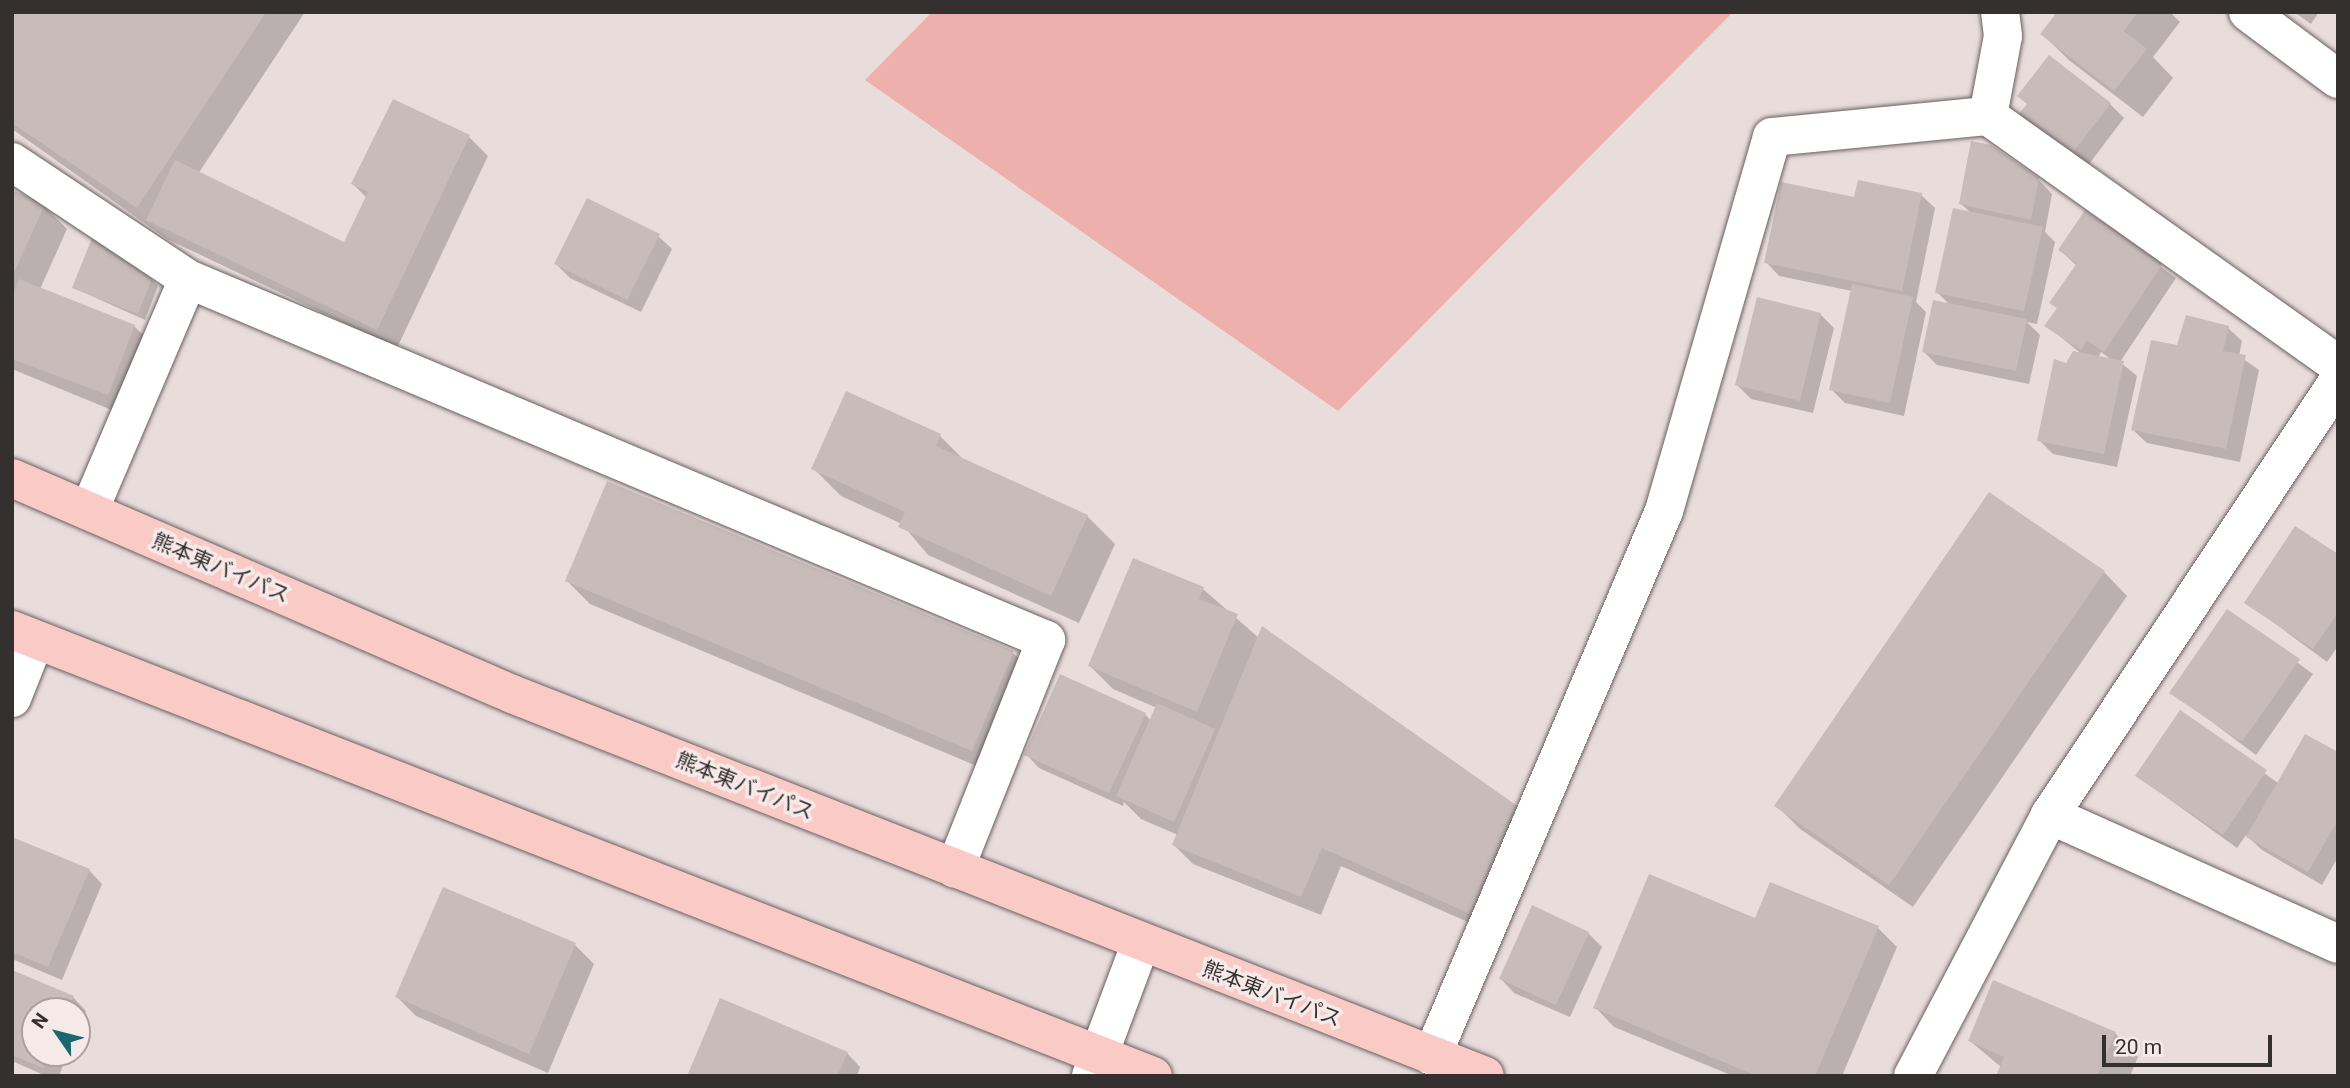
<!DOCTYPE html>
<meta charset="utf-8">
<style>
body{margin:0}
#map{position:relative;width:2350px;height:1088px;overflow:hidden;background:#e9dddc;font-family:Roboto,"Noto Sans JP",sans-serif}
div>[style]{position:absolute}
[style*='--x']{left:calc(var(--x)*1px);top:calc(var(--y)*1px);width:calc(var(--w)*1px);rotate:calc(var(--a)*1deg)}
.green>*{inset:0;background:#eeb0ac}
.shadow>*{inset:0;background:#0003}
.building>*{inset:0;background:#c8bcbb}
.roads{filter:drop-shadow(0 0 2px #6a605f) drop-shadow(0 0 2px #6a605f)}
.minor>*{height:38px;margin:-19px;padding:0 19px;transform-origin:19px;border-radius:19px;background:#fff}
.tertiary>*{height:38px;margin:-19px;padding:0 19px;transform-origin:19px;border-radius:19px;background:#fff}
.trunk>*{height:38px;margin:-19px;padding:0 19px;transform-origin:19px;border-radius:19px;background:#facac7}
span{translate:-50% -50%;white-space:nowrap;text-align:center;line-height:1.15;-webkit-text-stroke:7px #f6eae9;paint-order:stroke}
.street-label{font-size:21px;color:#353030}
.frame{position:absolute;inset:0;border:14px solid #353030;pointer-events:none}
.north{position:absolute;left:21px;top:997px;width:70px;height:70px;box-sizing:border-box;background:#f6eae9;border:2px solid #a9a09f;border-radius:50%;rotate:305deg;font-size:19px;font-weight:700;line-height:28px;text-align:center;color:#353030}
.north::after{content:'';display:block;margin:auto;width:24px;height:32px;background:#1a676d;clip-path:polygon(50% 0,100% 100%,50% 72%,0 100%)}
.scale{position:absolute;left:2102px;top:1035px;width:170px;height:32px;box-sizing:border-box;border:4px solid #353030;border-top:0;padding-left:9px;font-size:21px;line-height:24px;white-space:nowrap;color:#353030;-webkit-text-stroke:5px #f6eae9;paint-order:stroke}
</style>
<div id="map">
<div class="green">
<div style="clip-path:polygon(932px 12px,1733px 12px,1338px 411px,865px 80px)"></div>
</div>
<div class="shadow">
<div style="clip-path:polygon(12px 12px,305px 12px,198px 174px,345px 244px,367px 198px,353px 184px,394px 101px,469px 137px,488px 156px,397px 348px,167px 239px,12px 129px)"></div>
<div style="clip-path:polygon(2053px 12px,2170px 12px,2180px 22px,2153px 57px,2173px 78px,2143px 117px,2070px 61px,2042px 34px,2056px 16px)"></div>
<div style="clip-path:polygon(2294px 12px,2319px 12px,2311px 24px)"></div>
<div style="clip-path:polygon(2110px 104px,2124px 118px,2086px 168px,2028px 105px)"></div>
<div style="clip-path:polygon(2038px 179px,2052px 194px,2045px 232px,2055px 242px,2037px 324px,2027px 322px,2040px 335px,2029px 384px,1937px 365px,1924px 352px,1950px 305px,1937px 292px,1971px 213px,1961px 204px)"></div>
<div style="clip-path:polygon(12px 192px,44px 206px,67px 229px,40px 289px,134px 326px,158px 350px,131px 418px,12px 369px)"></div>
<div style="clip-path:polygon(1921px 195px,1935px 208px,1916px 302px,1926px 312px,1904px 416px,1845px 403px,1831px 389px,1852px 291px,1779px 276px,1766px 262px,1855px 199px)"></div>
<div style="clip-path:polygon(evenodd,2086px 212px,2176px 278px,2120px 362px,2137px 376px,2117px 467px,2053px 454px,2039px 440px,2067px 365px,2083px 355px,2047px 326px,2058px 309px,2051px 303px,2077px 266px,2060px 250px,2086px 212px,2101px 352px,2113px 361px,2098px 358px,2101px 352px)"></div>
<div style="clip-path:polygon(658px 236px,672px 249px,641px 312px,570px 278px,556px 264px)"></div>
<div style="clip-path:polygon(151px 279px,158px 286px,145px 320px,74px 288px)"></div>
<div style="clip-path:polygon(1820px 314px,1834px 328px,1813px 413px,1751px 399px,1737px 385px)"></div>
<div style="clip-path:polygon(2228px 328px,2242px 341px,2239px 356px,2259px 370px,2240px 462px,2147px 443px,2133px 430px,2179px 347px)"></div>
<div style="clip-path:polygon(847px 393px,940px 436px,966px 462px,1087px 516px,1115px 544px,1079px 623px,928px 555px,902px 524px,841px 496px,813px 468px)"></div>
<div style="clip-path:polygon(2338px 556px,2338px 646px,2327px 662px,2246px 602px)"></div>
<div style="clip-path:polygon(2104px 572px,2127px 596px,1913px 907px,1800px 829px,1777px 806px)"></div>
<div style="clip-path:polygon(567px 581px,1013px 653px,1036px 676px,996px 774px,590px 604px)"></div>
<div style="clip-path:polygon(1203px 589px,1259px 638px,1495px 934px,1341px 866px,1321px 915px,1193px 864px,1174px 845px,1178px 835px,1141px 819px,1124px 802px,1123px 806px,1039px 768px,1026px 754px,1145px 714px,1151px 721px,1157px 708px,1113px 689px,1090px 666px)"></div>
<div style="clip-path:polygon(2227px 611px,2313px 674px,2256px 755px,2172px 692px)"></div>
<div style="clip-path:polygon(2180px 713px,2278px 783px,2338px 754px,2338px 857px,2322px 885px,2262px 850px,2246px 835px,2237px 848px,2137px 776px)"></div>
<div style="clip-path:polygon(12px 839px,89px 870px,102px 884px,62px 980px,12px 959px)"></div>
<div style="clip-path:polygon(1878px 928px,1897px 947px,1842px 1076px,1733px 1076px,1614px 1027px,1595px 1007px)"></div>
<div style="clip-path:polygon(1588px 933px,1602px 947px,1570px 1017px,1514px 993px,1501px 979px)"></div>
<div style="clip-path:polygon(575px 945px,594px 964px,548px 1073px,416px 1016px,397px 997px)"></div>
<div style="clip-path:polygon(12px 971px,73px 997px,86px 1011px,77px 1033px,77px 1011px,35px 1011px,35px 1053px,68px 1053px,59px 1076px,46px 1076px,12px 1061px)"></div>
<div style="clip-path:polygon(2115px 1033px,2138px 1057px,2130px 1076px,1998px 1076px,2001px 1067px,1970px 1041px)"></div>
<div style="clip-path:polygon(847px 1053px,860px 1067px,857px 1076px,689px 1076px)"></div>
</div>
<div class="building">
<div style="clip-path:polygon(12px 12px,266px 12px,137px 208px,12px 123px)"></div>
<div style="clip-path:polygon(2057px 12px,2138px 12px,2124px 31px,2147px 49px,2114px 91px,2040px 34px)"></div>
<div style="clip-path:polygon(2049px 55px,2111px 103px,2071px 155px,2019px 114px,2027px 104px,2017px 96px)"></div>
<div style="clip-path:polygon(393px 99px,470px 135px,377px 330px,146px 220px,175px 160px,344px 242px,368px 192px,351px 184px)"></div>
<div style="clip-path:polygon(1971px 141px,1991px 145px,2039px 178px,2031px 220px,1959px 204px)"></div>
<div style="clip-path:polygon(1858px 180px,1922px 193px,1902px 291px,1764px 263px,1781px 182px,1854px 197px)"></div>
<div style="clip-path:polygon(12px 190px,45px 204px,12px 277px)"></div>
<div style="clip-path:polygon(587px 198px,660px 234px,627px 300px,554px 264px)"></div>
<div style="clip-path:polygon(1953px 208px,2043px 227px,2024px 311px,1935px 293px)"></div>
<div style="clip-path:polygon(2085px 210px,2163px 263px,2104px 352px,2087px 340px,2081px 350px,2044px 326px,2057px 308px,2049px 303px,2077px 263px,2058px 250px)"></div>
<div style="clip-path:polygon(92px 238px,152px 278px,138px 314px,72px 288px)"></div>
<div style="clip-path:polygon(19px 279px,135px 325px,108px 395px,12px 359px,12px 296px)"></div>
<div style="clip-path:polygon(1852px 284px,1913px 297px,1890px 403px,1829px 390px)"></div>
<div style="clip-path:polygon(1757px 297px,1821px 313px,1800px 401px,1735px 385px)"></div>
<div style="clip-path:polygon(1933px 300px,2027px 319px,2016px 371px,1922px 352px)"></div>
<div style="clip-path:polygon(2186px 315px,2229px 326px,2223px 351px,2246px 355px,2226px 449px,2131px 430px,2151px 340px,2177px 345px)"></div>
<div style="clip-path:polygon(2073px 351px,2124px 361px,2104px 454px,2037px 441px,2054px 359px,2066px 363px)"></div>
<div style="clip-path:polygon(846px 391px,941px 434px,936px 446px,1088px 515px,1051px 596px,898px 527px,905px 512px,811px 469px)"></div>
<div style="clip-path:polygon(607px 481px,1014px 651px,972px 751px,565px 581px)"></div>
<div style="clip-path:polygon(1989px 492px,2105px 571px,1889px 885px,1774px 806px)"></div>
<div style="clip-path:polygon(2295px 526px,2338px 554px,2338px 612px,2313px 649px,2244px 603px)"></div>
<div style="clip-path:polygon(1133px 558px,1204px 587px,1199px 599px,1238px 614px,1197px 712px,1088px 666px)"></div>
<div style="clip-path:polygon(2227px 609px,2300px 659px,2242px 742px,2169px 693px)"></div>
<div style="clip-path:polygon(1262px 626px,1523px 810px,1475px 916px,1322px 848px,1301px 897px,1172px 845px)"></div>
<div style="clip-path:polygon(1060px 674px,1146px 713px,1109px 793px,1024px 755px)"></div>
<div style="clip-path:polygon(1157px 703px,1215px 729px,1174px 822px,1116px 796px)"></div>
<div style="clip-path:polygon(2180px 710px,2267px 770px,2223px 835px,2135px 776px)"></div>
<div style="clip-path:polygon(2305px 734px,2338px 752px,2338px 820px,2308px 872px,2246px 837px)"></div>
<div style="clip-path:polygon(12px 837px,90px 869px,48px 967px,12px 952px)"></div>
<div style="clip-path:polygon(1649px 874px,1755px 918px,1770px 882px,1879px 926px,1815px 1076px,1757px 1076px,1593px 1008px)"></div>
<div style="clip-path:polygon(443px 887px,576px 943px,529px 1054px,395px 997px)"></div>
<div style="clip-path:polygon(1532px 905px,1589px 932px,1556px 1005px,1499px 979px)"></div>
<div style="clip-path:polygon(12px 970px,74px 996px,67px 1011px,35px 1011px,35px 1053px,49px 1053px,43px 1068px,12px 1055px)"></div>
<div style="clip-path:polygon(1993px 980px,2116px 1032px,2097px 1076px,1996px 1076px,2004px 1057px,1968px 1041px)"></div>
<div style="clip-path:polygon(720px 998px,848px 1052px,837px 1076px,687px 1076px)"></div>
</div>
<div class="roads">
<div class="minor">
<div style="--x:2248;--y:12;--w:112;--a:36.7"></div>
<div style="--x:1988;--y:116;--w:430;--a:35.4"></div>
<div style="--x:12;--y:162;--w:211;--a:33.6"></div>
<div style="--x:89;--y:511;--w:252;--a:-66.9"></div>
<div style="--x:188;--y:279;--w:931;--a:22.82"></div>
<div style="--x:1046;--y:640;--w:246;--a:111.7"></div>
<div style="--x:12;--y:698;--w:62;--a:-68.4"></div>
<div style="--x:2050;--y:815;--w:316;--a:24.1"></div>
<div style="--x:1432;--y:1056;--w:592;--a:-66.94"></div>
<div style="--x:1664;--y:511;--w:389;--a:-73.9"></div>
<div style="--x:1772;--y:137;--w:217;--a:-5.6"></div>
<div style="--x:1988;--y:116;--w:81;--a:-79.4"></div>
<div style="--x:2003;--y:36;--w:24;--a:-97"></div>
<div style="--x:1913;--y:1076;--w:295;--a:-62.3"></div>
<div style="--x:2050;--y:815;--w:521;--a:-56.43"></div>
</div>
<div class="tertiary">
<div style="--x:1091;--y:1076;--w:143;--a:-69.5"></div>
</div>
<div class="trunk">
<div style="--x:12;--y:478;--w:545;--a:23.36"></div>
<div style="--x:512;--y:694;--w:1045;--a:21.43"></div>
<div style="--x:12;--y:630;--w:1225;--a:21.35"></div>
</div>
</div>
<div class="street-label">
<span style="left:221px;top:568px;rotate:23deg">熊本東バイパス</span>
<span style="left:745px;top:786px;rotate:22deg">熊本東バイパス</span>
<span style="left:1272px;top:994px;rotate:21deg">熊本東バイパス</span>
</div>
<div class="frame"></div>
<div class="north">N</div>
<div class="scale">20 m</div>
</div>
